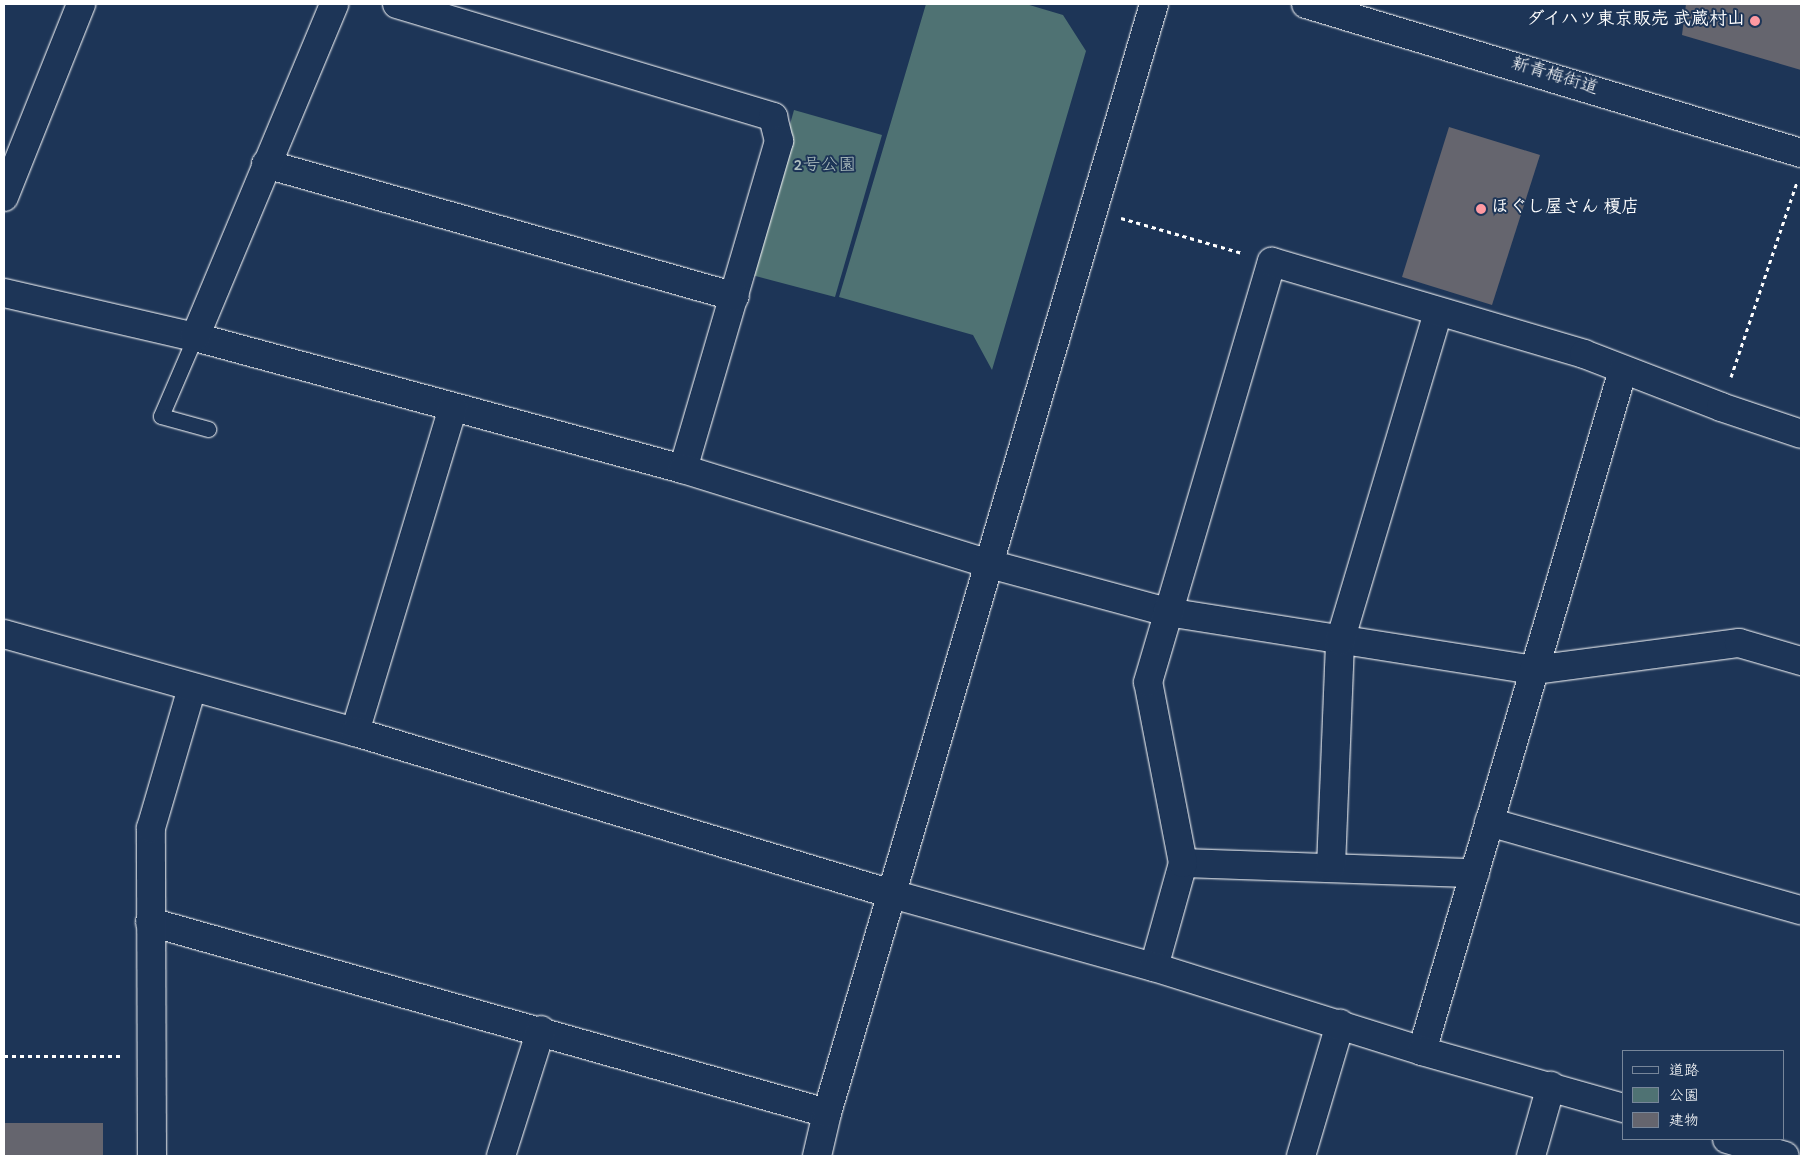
<!DOCTYPE html>
<meta charset="utf-8">
<style>
body{margin:0}
#map{position:relative;width:1805px;height:1160px;overflow:hidden;background:#1d3557;font-family:"Gochi Hand","Klee One",sans-serif}
div>[style]{position:absolute}
[style*='--x']{left:calc(var(--x)*1px);top:calc(var(--y)*1px);width:calc(var(--w)*1px);rotate:calc(var(--a)*1deg)}
.green>*{inset:0;background:#4f7273}
.building>*{inset:0;background:#65656e}
.path>*{height:3px;margin-top:-1.5px;transform-origin:0;background:repeating-linear-gradient(90deg,#fff 0 4px,transparent 0 8px)}
.roads{filter:drop-shadow(0 0 1px #fff) drop-shadow(0 0 1px #fff)}
.service>*{height:15px;margin:-7.5px;padding:0 7.5px;transform-origin:7.5px;border-radius:7.5px;background:#1d3557}
.minor>*{height:28px;margin:-14px;padding:0 14px;transform-origin:14px;border-radius:14px;background:#1d3557}
.tertiary>*{height:28px;margin:-14px;padding:0 14px;transform-origin:14px;border-radius:14px;background:#1d3557}
.primary>*{height:28px;margin:-14px;padding:0 14px;transform-origin:14px;border-radius:14px;background:#1d3557}
.dots>*{width:14px;height:14px;translate:-50% -50%;box-sizing:border-box;border:2px solid #1d3557;border-radius:50%}
span{translate:-50% -50%;white-space:nowrap;text-align:center;line-height:1.15;-webkit-text-stroke:4px #1d3557;paint-order:stroke}
.poi-label{font-size:18px;color:#fff;font-weight:700}
.right{translate:-100% -50%;text-align:right}
.left{translate:0 -50%;text-align:left}
.street-label{font-size:18px;color:#fff}
.park-label{font-size:18px;color:#b0c0c0}
.frame{position:absolute;inset:0;border:5px solid #fff;pointer-events:none}
.legend{position:absolute;left:1622px;top:1050px;width:162px;height:90px;box-sizing:border-box;background:#1d3557;border:1px solid #77869a;margin:0;padding:6px 9px;list-style:none;font-size:15px;color:#fff}
.legend li{display:flex;align-items:center;gap:10px;height:25px}
.legend b{width:25px;border:1px solid #77869a}
</style>
<div id="map">
<div class="green">
<div style="clip-path:polygon(926px 4px,1026px 4px,1063px 15px,1086px 51px,992px 370px,973px 335px,839px 297px)"></div>
<div style="clip-path:polygon(794px 110px,882px 135px,835px 297px,748px 274px)"></div>
</div>
<div class="building">
<div style="clip-path:polygon(1686px 4px,1801px 4px,1801px 70px,1682px 35px)"></div>
<div style="clip-path:polygon(1449px 127px,1540px 155px,1492px 305px,1402px 277px)"></div>
<div style="clip-path:polygon(4px 1123px,103px 1123px,103px 1156px,4px 1156px)"></div>
</div>
<div class="path">
<div style="--x:1121;--y:218;--w:126;--a:16.1"></div>
<div style="--x:1731;--y:377;--w:206;--a:-71.3"></div>
<div style="--x:4;--y:1056;--w:117;--a:0"></div>
</div>
<div class="roads">
<div class="service">
<div style="--x:195;--y:337;--w:86;--a:113.3"></div>
<div style="--x:161;--y:416;--w:49;--a:15.5"></div>
</div>
<div class="minor">
<div style="--x:397;--y:4;--w:393;--a:16.7"></div>
<div style="--x:773;--y:117;--w:25;--a:76"></div>
<div style="--x:779;--y:141;--w:342;--a:106.3"></div>
<div style="--x:266;--y:164;--w:487;--a:15.8"></div>
<div style="--x:4;--y:293;--w:196;--a:13"></div>
<div style="--x:195;--y:337;--w:506;--a:15.14"></div>
<div style="--x:683;--y:469;--w:320;--a:17.2"></div>
<div style="--x:989;--y:564;--w:184;--a:15.1"></div>
<div style="--x:1167;--y:612;--w:372;--a:9"></div>
<div style="--x:1534;--y:670;--w:207;--a:-7.5"></div>
<div style="--x:1739;--y:643;--w:65;--a:16.2"></div>
<div style="--x:195;--y:337;--w:361;--a:-67.3"></div>
<div style="--x:355;--y:732;--w:339;--a:-73.2"></div>
<div style="--x:1489;--y:822;--w:324;--a:15.8"></div>
<div style="--x:1183;--y:863;--w:292;--a:2"></div>
<div style="--x:1331;--y:867;--w:226;--a:-87.7"></div>
<div style="--x:1340;--y:641;--w:343;--a:-73.4"></div>
<div style="--x:150;--y:922;--w:703;--a:15.76"></div>
<div style="--x:1154;--y:967;--w:108;--a:-74.4"></div>
<div style="--x:1183;--y:863;--w:184;--a:-100.9"></div>
<div style="--x:1148;--y:682;--w:438;--a:-73.6"></div>
<div style="--x:1272;--y:262;--w:325;--a:16.4"></div>
<div style="--x:1584;--y:354;--w:147;--a:21.1"></div>
<div style="--x:1721;--y:407;--w:84;--a:18.6"></div>
<div style="--x:1422;--y:1051;--w:710;--a:-73.56"></div>
<div style="--x:152;--y:1156;--w:328;--a:-90.2"></div>
<div style="--x:151;--y:828;--w:146;--a:-73.7"></div>
<div style="--x:501;--y:1156;--w:132;--a:-72.4"></div>
<div style="--x:1301;--y:1156;--w:138;--a:-73.5"></div>
<div style="--x:1531;--y:1156;--w:73;--a:-74.1"></div>
</div>
<div class="tertiary">
<div style="--x:4;--y:634;--w:364;--a:15.6"></div>
<div style="--x:355;--y:732;--w:561;--a:16.79"></div>
<div style="--x:892;--y:894;--w:272;--a:15.6"></div>
<div style="--x:1154;--y:967;--w:281;--a:17.4"></div>
<div style="--x:1422;--y:1051;--w:210;--a:15.8"></div>
<div style="--x:1727;--y:1139;--w:60;--a:16.3"></div>
<div style="--x:817;--y:1156;--w:44;--a:-76.9"></div>
<div style="--x:827;--y:1113;--w:1156;--a:-73.57"></div>
</div>
<div class="primary">
<div style="--x:1306;--y:4;--w:517;--a:16.75"></div>
<div style="--x:4;--y:197;--w:208;--a:-68.2"></div>
</div>
</div>
<div class="dots">
<div style="left:1755px;top:21px;background:#ff9aa2"></div>
<div style="left:1481px;top:209px;background:#ff9aa2"></div>
</div>
<div class="poi-label">
<span class="right" style="left:1745px;top:21px">ダイハツ東京販売 武蔵村山</span>
<span class="left" style="left:1491px;top:209px">ほぐし屋さん 榎店</span>
</div>
<div class="street-label">
<span style="left:1554px;top:78px;rotate:17deg">新青梅街道</span>
</div>
<div class="park-label">
<span style="left:825px;top:167px">2号公園</span>
</div>
<div class="frame"></div>
<ul class="legend">
<li><b style="height:6px;background:#1d3557"></b>道路</li>
<li><b style="height:14px;background:#4f7273"></b>公園</li>
<li><b style="height:14px;background:#65656e"></b>建物</li>
</ul>
</div>
